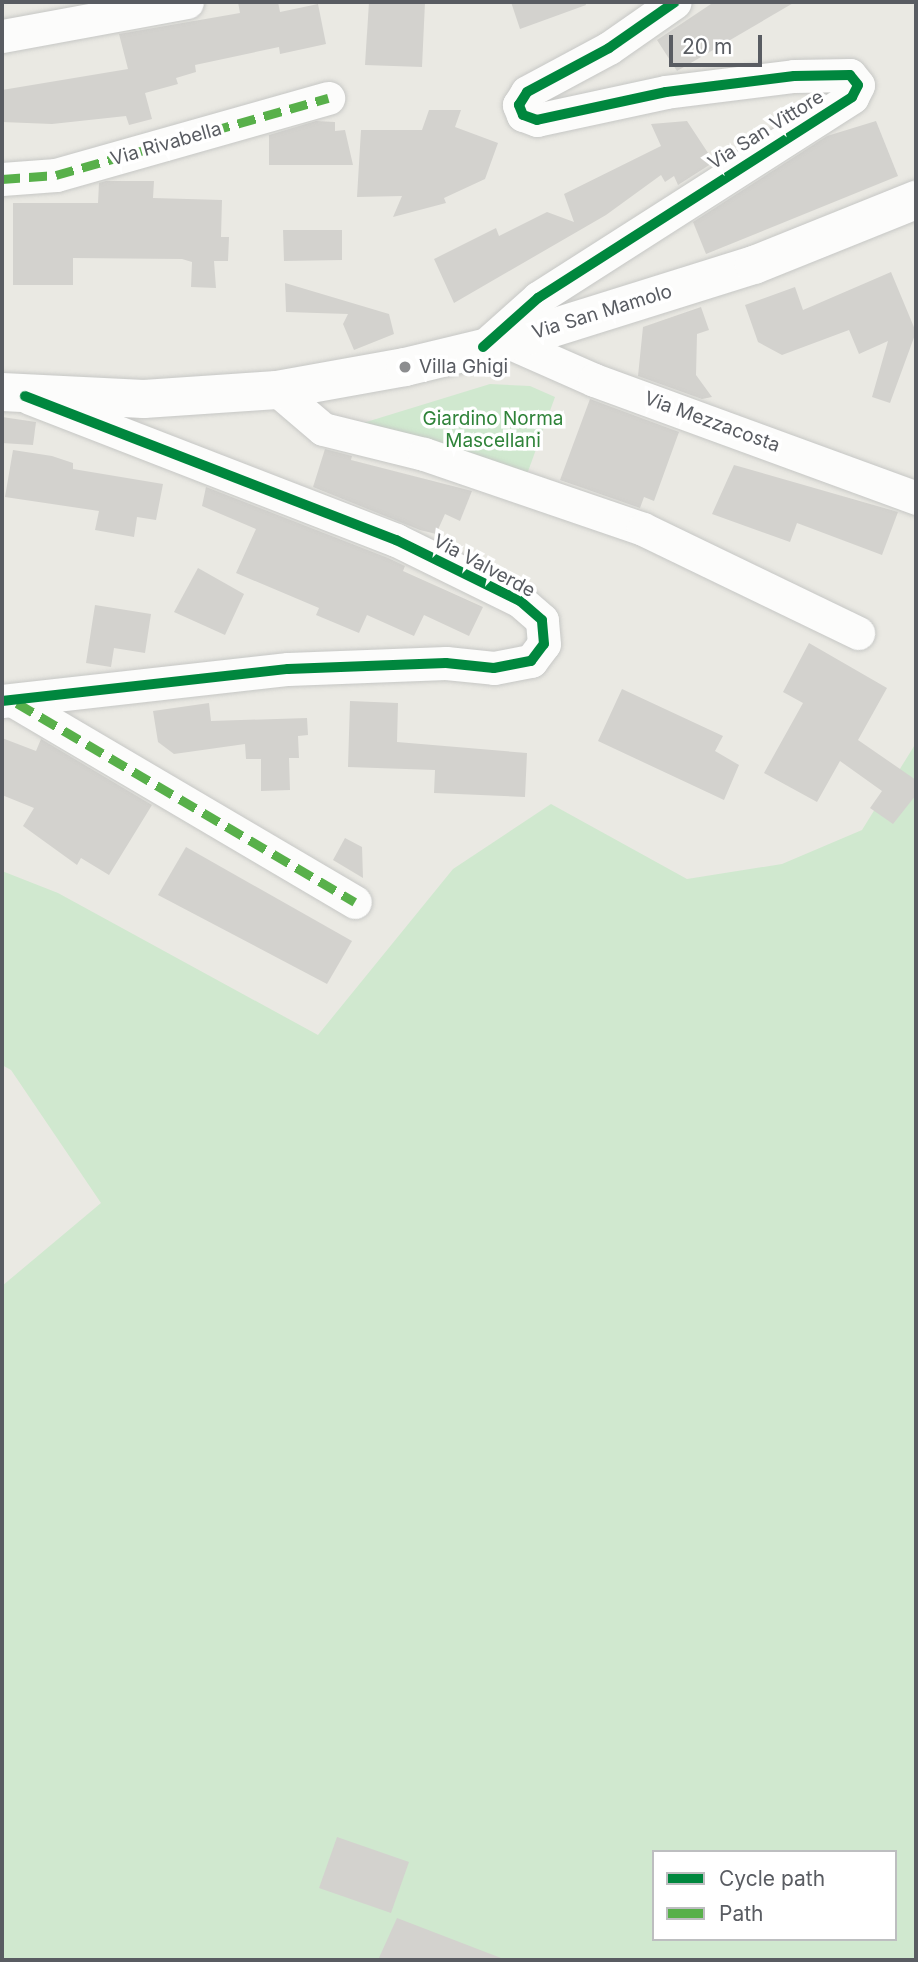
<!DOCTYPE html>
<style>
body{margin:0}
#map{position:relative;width:918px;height:1962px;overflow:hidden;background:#eae9e3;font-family:Inter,sans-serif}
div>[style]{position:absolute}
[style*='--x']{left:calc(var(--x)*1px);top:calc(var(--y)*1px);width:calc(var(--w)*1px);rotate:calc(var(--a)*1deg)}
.green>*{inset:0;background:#d0e8cf}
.building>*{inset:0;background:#d3d2ce}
.roads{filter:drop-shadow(0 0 2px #c6c7c5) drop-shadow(0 0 2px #c6c7c5)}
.street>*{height:33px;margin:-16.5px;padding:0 16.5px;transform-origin:16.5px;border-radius:16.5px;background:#fcfcfb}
.secondary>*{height:38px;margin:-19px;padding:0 19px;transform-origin:19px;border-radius:19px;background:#fcfcfb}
.quiet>*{height:9px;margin-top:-4.5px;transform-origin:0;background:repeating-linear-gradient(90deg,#58b04a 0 18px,transparent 0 27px)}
.cycleway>*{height:10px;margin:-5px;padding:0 5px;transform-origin:5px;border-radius:5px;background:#00873e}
.dots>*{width:19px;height:19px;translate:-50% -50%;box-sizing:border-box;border:4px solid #fff;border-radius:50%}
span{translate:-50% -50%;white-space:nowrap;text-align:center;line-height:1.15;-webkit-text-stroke:7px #fff;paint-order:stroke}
.street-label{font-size:19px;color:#595c62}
.poi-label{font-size:19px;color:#595c62}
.left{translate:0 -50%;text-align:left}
.park-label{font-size:19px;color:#2f8339}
.frame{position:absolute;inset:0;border:4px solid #595c62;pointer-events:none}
.legend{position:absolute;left:652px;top:1850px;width:245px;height:91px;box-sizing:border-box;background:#fff;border:2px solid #bdbec0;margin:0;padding:9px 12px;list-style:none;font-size:21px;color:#595c62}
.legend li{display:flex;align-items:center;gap:14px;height:35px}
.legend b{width:35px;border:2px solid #bdbec0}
.scale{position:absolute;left:669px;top:35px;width:93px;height:32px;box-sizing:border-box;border:4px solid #595c62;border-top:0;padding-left:9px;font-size:21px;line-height:24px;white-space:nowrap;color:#595c62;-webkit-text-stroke:5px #fff;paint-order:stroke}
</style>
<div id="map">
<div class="green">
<div style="clip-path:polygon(490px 384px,530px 386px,555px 397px,522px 488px,363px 423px)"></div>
<div style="clip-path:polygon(evenodd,916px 743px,916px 1960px,2px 1960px,2px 1286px,101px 1203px,11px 1070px,2px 1065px,2px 871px,58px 893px,318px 1035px,453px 869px,551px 804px,687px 879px,782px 864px,862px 830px,916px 743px,654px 1852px,895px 1852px,895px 1939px,654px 1939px,654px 1852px)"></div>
</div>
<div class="building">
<div style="clip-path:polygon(238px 2px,278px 2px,280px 12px,318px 4px,326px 44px,280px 54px,279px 47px,195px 65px,196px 72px,176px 78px,178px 84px,145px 93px,152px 119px,129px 125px,126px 116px,52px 124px,2px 122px,2px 90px,128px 69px,119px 34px,240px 13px)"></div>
<div style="clip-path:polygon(369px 2px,425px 2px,422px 67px,365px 65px)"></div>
<div style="clip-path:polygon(511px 2px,585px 2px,586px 5px,520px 29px)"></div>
<div style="clip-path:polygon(714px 2px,795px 2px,677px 71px,657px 40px)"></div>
<div style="clip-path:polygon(429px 110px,461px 110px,455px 127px,498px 143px,485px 179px,444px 198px,446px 203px,393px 217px,402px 196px,357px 197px,361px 130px,422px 130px)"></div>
<div style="clip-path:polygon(316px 121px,335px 122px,335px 131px,345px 130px,353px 165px,269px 165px,269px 135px)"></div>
<div style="clip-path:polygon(687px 121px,714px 162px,678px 185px,674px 176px,665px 182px,661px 175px,606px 215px,454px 303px,434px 259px,496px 228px,499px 236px,547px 212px,574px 222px,564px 194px,661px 146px,651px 124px)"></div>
<div style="clip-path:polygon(876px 121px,898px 176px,706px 254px,693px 222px,827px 136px)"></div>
<div style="clip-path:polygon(106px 181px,154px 181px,153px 198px,222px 200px,221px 237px,229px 237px,228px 261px,214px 261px,216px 288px,191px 287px,192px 262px,182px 259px,73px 258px,73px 285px,13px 285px,13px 203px,98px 203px,99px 183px)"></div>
<div style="clip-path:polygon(283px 230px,342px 230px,342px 260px,284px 261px)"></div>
<div style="clip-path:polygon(891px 272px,916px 332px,890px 403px,872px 397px,888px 341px,859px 354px,849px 330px,782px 355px,758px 342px,745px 305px,795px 287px,803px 310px)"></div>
<div style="clip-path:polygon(285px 283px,389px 314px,394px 334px,354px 350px,343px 324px,348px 314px,286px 312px)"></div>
<div style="clip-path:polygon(701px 307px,709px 330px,697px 334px,696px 375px,712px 397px,702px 399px,638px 376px,643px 327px)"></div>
<div style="clip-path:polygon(590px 399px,679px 432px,654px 501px,644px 497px,640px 508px,560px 480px)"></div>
<div style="clip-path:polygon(2px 417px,36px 422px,33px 445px,2px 443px)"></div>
<div style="clip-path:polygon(325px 449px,352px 456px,351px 460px,472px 491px,460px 521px,445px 514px,436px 534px,420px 530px,313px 487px)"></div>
<div style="clip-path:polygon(13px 450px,52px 456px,73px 463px,73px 469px,163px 484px,156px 520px,137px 517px,134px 537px,95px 530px,99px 511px,5px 497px)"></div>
<div style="clip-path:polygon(734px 465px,898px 512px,882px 555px,797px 523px,790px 542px,712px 514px)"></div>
<div style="clip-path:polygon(206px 487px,388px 558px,405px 566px,403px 571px,483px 607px,469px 636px,424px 615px,414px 636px,367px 615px,359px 633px,316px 615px,319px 608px,236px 573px,256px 529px,202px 506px)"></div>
<div style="clip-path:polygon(198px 568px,244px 594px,225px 635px,174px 612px)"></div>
<div style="clip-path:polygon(95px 605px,151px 614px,145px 653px,114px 648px,111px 667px,86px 663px)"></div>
<div style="clip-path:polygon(809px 643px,887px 688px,858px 740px,916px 780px,916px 795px,893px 824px,870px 808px,882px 791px,840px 761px,817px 802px,764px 773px,803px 703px,783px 692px)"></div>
<div style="clip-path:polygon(622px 689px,723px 736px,715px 751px,739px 765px,724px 800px,598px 741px)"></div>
<div style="clip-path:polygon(350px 701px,398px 703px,397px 742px,527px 753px,525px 797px,434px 793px,435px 770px,348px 767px)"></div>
<div style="clip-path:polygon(209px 703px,211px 721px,307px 718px,308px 735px,298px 736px,299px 758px,289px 758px,290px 790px,261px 791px,261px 759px,246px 759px,245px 744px,174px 754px,158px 742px,153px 711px)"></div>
<div style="clip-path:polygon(2px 738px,36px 751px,41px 739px,152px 805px,109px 875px,81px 858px,77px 865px,23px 826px,34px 808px,2px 795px)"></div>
<div style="clip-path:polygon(345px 838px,362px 847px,363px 878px,333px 860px)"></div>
<div style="clip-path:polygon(186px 847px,352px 941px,327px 984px,158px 895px)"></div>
<div style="clip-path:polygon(337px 1837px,409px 1862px,391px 1913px,319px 1888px)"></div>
<div style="clip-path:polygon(397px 1918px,501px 1958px,500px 1960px,378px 1960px)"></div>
</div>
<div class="roads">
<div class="street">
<div style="--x:2;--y:36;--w:188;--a:-10.4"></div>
<div style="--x:2;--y:179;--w:54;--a:-4.2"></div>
<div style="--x:56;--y:175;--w:283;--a:-15.8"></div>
<div style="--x:508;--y:342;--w:94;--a:23.8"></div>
<div style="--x:594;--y:380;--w:343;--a:20.1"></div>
<div style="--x:483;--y:347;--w:74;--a:-41.7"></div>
<div style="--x:538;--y:298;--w:373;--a:-32.6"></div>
<div style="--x:852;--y:97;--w:13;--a:-63"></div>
<div style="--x:858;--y:85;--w:13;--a:-129"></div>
<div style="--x:850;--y:75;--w:56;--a:179"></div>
<div style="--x:794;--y:76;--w:129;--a:172.9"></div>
<div style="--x:666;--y:92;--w:132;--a:167.8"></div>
<div style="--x:537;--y:120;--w:15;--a:-160"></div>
<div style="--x:523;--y:115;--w:11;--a:-112"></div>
<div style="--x:519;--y:105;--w:15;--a:-58"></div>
<div style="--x:527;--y:92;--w:93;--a:-28.2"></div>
<div style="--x:609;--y:48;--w:80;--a:-34.9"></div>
<div style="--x:277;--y:390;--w:60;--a:40.3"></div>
<div style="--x:323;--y:429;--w:104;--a:13.9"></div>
<div style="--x:424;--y:454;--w:231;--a:18.9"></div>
<div style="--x:643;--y:529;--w:239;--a:25.8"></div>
<div style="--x:2;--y:701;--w:288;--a:-6.4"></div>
<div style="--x:288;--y:669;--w:158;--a:-2.2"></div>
<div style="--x:446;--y:663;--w:48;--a:5.9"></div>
<div style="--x:494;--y:668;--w:38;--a:-11"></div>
<div style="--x:531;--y:661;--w:21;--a:-53"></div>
<div style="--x:544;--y:644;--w:24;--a:-95"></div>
<div style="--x:542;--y:620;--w:29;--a:-139"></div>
<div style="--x:520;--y:601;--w:138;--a:-153.8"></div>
<div style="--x:396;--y:540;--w:393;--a:-158.8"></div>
<div style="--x:17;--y:703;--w:392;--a:30.5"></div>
</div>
<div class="secondary">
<div style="--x:2;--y:392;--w:142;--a:2.8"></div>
<div style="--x:144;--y:399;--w:133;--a:-3.9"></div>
<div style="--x:277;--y:390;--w:130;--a:-10.2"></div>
<div style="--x:405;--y:367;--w:106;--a:-13.6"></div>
<div style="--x:508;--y:342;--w:258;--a:-17.4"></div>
<div style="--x:754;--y:265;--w:175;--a:-21.9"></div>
</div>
</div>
<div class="quiet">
<div style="--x:2;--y:179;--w:54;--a:-4.2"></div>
<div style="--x:56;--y:175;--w:283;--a:-15.8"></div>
<div style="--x:17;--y:703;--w:392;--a:30.5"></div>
</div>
<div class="cycleway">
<div style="--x:483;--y:347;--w:74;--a:-41.7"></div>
<div style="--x:538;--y:298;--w:373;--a:-32.6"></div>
<div style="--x:852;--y:97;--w:13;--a:-63"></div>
<div style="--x:858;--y:85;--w:13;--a:-129"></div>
<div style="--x:850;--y:75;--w:56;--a:179"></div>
<div style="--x:794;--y:76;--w:129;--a:172.9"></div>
<div style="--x:666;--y:92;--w:132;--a:167.8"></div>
<div style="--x:537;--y:120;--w:15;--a:-160"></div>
<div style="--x:523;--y:115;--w:11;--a:-112"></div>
<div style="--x:519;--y:105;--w:15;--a:-58"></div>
<div style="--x:527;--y:92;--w:93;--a:-28.2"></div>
<div style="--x:609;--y:48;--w:80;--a:-34.9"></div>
<div style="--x:2;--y:701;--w:288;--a:-6.4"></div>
<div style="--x:288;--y:669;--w:158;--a:-2.2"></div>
<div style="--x:446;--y:663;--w:48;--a:5.9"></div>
<div style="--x:494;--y:668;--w:38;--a:-11"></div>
<div style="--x:531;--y:661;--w:21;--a:-53"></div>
<div style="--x:544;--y:644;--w:24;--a:-95"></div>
<div style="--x:542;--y:620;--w:29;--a:-139"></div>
<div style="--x:520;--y:601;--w:138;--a:-153.8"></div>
<div style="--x:396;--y:540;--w:398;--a:-158.8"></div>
</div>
<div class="dots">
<div style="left:405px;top:367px;background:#8c8d8f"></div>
</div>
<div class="street-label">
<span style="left:766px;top:130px;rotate:-32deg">Via San Vittore</span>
<span style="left:166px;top:144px;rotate:-16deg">Via Rivabella</span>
<span style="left:602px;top:312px;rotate:-17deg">Via San Mamolo</span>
<span style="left:712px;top:422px;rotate:20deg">Via Mezzacosta</span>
<span style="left:484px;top:566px;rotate:28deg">Via Valverde</span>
</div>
<div class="poi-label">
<span class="left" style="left:419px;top:367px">Villa Ghigi</span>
</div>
<div class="park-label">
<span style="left:493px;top:430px">Giardino Norma<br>Mascellani</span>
</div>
<div class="frame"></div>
<ul class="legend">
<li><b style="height:9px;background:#00873e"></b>Cycle path</li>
<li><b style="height:9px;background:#58b04a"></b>Path</li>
</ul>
<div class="scale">20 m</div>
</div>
